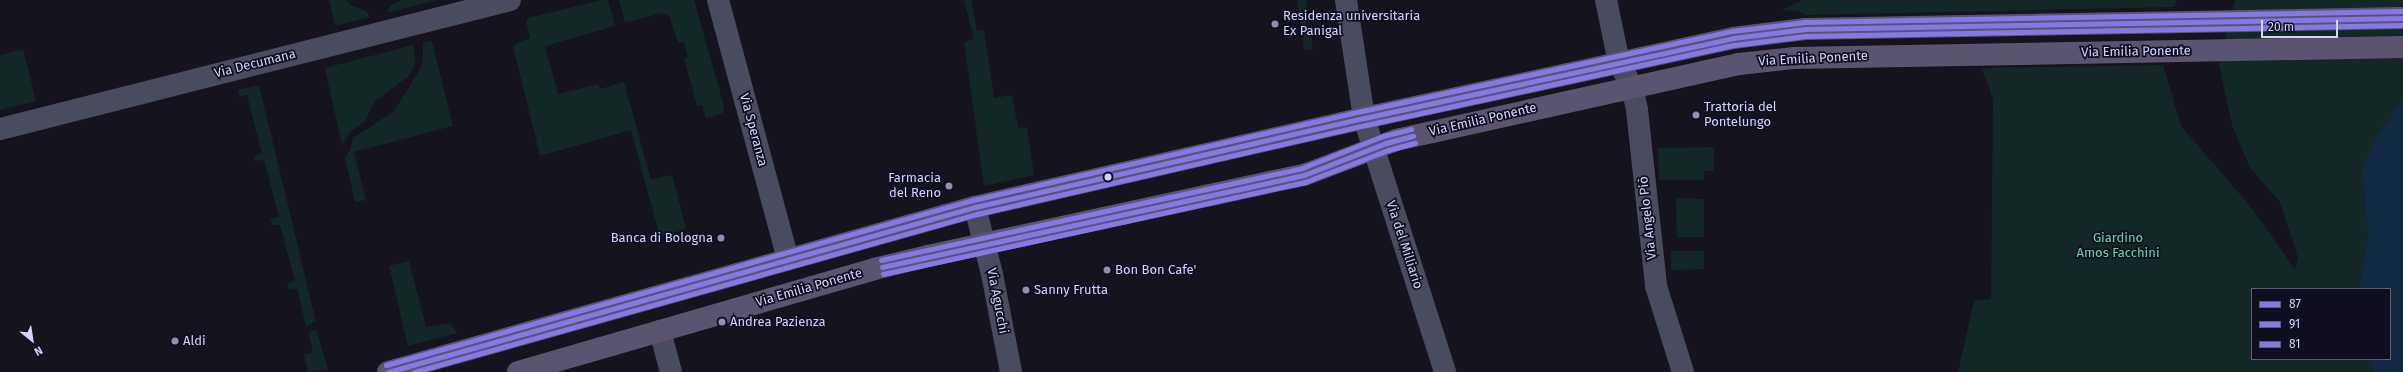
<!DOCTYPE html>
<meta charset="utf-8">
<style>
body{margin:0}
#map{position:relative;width:2403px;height:372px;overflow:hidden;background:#14131e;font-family:"Fira Sans",sans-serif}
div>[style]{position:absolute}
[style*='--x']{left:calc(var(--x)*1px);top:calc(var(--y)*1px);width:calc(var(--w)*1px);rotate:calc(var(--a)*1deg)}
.green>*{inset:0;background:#132826}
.water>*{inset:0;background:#112a41}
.minor>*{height:22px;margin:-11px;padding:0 11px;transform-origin:11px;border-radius:11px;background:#494b5e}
.major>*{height:22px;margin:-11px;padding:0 11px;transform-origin:11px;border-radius:11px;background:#5b5470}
.bus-1>*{height:5px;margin:-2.5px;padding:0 2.5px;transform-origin:2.5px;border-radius:2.5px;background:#8579e5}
.bus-2>*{height:5px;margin:-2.5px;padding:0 2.5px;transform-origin:2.5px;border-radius:2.5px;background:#8579e5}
.bus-3>*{height:5px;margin:-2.5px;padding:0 2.5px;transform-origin:2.5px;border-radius:2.5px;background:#8579e5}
.dots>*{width:11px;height:11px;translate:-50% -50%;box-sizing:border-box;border:2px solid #100f22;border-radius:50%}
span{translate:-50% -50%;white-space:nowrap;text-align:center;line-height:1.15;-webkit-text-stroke:3.5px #100f22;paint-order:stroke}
.poi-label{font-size:13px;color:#d3d4fc}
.left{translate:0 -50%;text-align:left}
.right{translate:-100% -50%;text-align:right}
.street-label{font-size:13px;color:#d3d4fc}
.park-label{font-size:13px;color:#64d7aa}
.legend{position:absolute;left:2251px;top:288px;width:140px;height:72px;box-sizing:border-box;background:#100f22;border:1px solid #5e5e79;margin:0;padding:5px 7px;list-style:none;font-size:12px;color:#d3d4fc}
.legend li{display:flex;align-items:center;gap:8px;height:20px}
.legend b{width:20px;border:1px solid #5e5e79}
.north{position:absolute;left:12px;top:320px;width:40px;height:40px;-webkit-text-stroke:3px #100f22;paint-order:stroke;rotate:150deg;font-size:11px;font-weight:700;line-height:16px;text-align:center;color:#d3d4fc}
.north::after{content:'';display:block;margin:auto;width:14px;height:18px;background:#d3d4fc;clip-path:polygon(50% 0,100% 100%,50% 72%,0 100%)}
.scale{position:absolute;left:2261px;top:20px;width:77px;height:18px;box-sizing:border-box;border:2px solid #d3d4fc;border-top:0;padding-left:5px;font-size:12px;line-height:14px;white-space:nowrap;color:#d3d4fc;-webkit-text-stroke:3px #100f22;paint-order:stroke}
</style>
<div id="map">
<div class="green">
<div style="clip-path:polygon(329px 0,345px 0,351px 5px,366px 11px,370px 17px,335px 26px)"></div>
<div style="clip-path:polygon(402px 0,437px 0,387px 13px,390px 6px)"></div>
<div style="clip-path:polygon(602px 0,608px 0,615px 26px,545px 46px,558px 94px,598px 84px,600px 89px,624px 82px,651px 180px,672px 175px,686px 229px,660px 237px,631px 130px,540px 156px,513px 46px,530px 38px,526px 21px,528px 18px)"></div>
<div style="clip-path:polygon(619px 0,694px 0,724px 106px,723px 113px,706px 119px,702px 105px,697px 106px,684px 58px,688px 57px,684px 42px,678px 43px,669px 15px,662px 13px,625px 23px)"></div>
<div style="clip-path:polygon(964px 0,971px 0,977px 31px,984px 30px,994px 98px,1012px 95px,1018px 128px,1027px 127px,1034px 175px,984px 186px,964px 42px,974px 39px)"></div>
<div style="clip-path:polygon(1297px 0,1306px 0,1313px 49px,1304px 50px)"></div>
<div style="clip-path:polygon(1803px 0,2177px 0,2174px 7px,1805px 15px,1798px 11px,1781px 10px)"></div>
<div style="clip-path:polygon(2235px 0,2403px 0,2403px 100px,2362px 170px,2368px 237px,2359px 289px,2252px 289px,2252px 359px,2369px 359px,2373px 372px,1958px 372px,1974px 301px,1991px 299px,1993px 99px,1982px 68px,2163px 65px,2181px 126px,2250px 206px,2295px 269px,2298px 258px,2280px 202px,2250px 168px,2232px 125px,2219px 64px)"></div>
<div style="clip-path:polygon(432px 41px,453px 126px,354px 152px,366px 200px,355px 202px,345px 157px,350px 150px,353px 138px,394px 111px,420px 69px,423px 59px,423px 43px)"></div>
<div style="clip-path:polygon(413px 45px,416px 62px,409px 76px,375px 101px,365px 121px,350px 132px,342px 145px,325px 68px)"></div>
<div style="clip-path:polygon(23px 49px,36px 101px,0 110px,0 55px)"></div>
<div style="clip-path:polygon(259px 85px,316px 322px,306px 326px,297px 288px,289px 290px,287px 283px,295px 281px,280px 225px,272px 225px,270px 219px,279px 217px,264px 160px,255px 161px,254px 156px,262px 153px,247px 95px,239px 97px,238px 90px)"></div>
<div style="clip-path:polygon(1714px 147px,1714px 171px,1704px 171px,1704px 180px,1659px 180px,1658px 148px)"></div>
<div style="clip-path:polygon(1676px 198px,1704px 199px,1704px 237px,1677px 237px)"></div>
<div style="clip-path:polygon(1671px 251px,1704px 251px,1704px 269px,1671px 270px)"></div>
<div style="clip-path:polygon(409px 261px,426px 327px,451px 323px,457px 333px,408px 346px,389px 266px)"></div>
<div style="clip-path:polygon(316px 330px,328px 369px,308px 372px,304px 355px,313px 352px,308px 332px)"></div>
</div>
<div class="water">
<div style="clip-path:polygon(2403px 100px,2403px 372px,2373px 372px,2369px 359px,2390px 359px,2390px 289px,2359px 289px,2368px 237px,2362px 170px,2376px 138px)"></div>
</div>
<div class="minor">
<div style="--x:718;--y:0;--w:268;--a:74.9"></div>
<div style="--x:1346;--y:0;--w:119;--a:81.3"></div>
<div style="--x:1364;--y:118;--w:267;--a:72.3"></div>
<div style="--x:1606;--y:0;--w:64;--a:78.3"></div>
<div style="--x:1619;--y:63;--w:26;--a:61"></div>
<div style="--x:1632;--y:86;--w:25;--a:78"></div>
<div style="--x:1637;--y:110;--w:177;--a:83.8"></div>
<div style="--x:1656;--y:286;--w:90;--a:72.6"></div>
<div style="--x:0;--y:129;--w:526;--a:-14.19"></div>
<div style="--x:975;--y:207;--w:69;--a:75.8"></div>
<div style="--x:992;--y:274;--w:100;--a:79"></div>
<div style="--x:660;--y:331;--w:42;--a:75"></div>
</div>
<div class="major">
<div style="--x:388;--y:372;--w:610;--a:-15.7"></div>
<div style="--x:975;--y:207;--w:399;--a:-12.9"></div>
<div style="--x:1364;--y:118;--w:378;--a:-12.2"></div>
<div style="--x:1733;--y:38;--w:73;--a:-7.1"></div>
<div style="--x:1805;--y:29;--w:598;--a:-1.05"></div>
<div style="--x:518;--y:372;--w:371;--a:-16.1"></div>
<div style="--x:874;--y:269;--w:56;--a:-13.5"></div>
<div style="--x:928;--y:256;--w:385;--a:-12.2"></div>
<div style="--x:1304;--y:175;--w:98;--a:-20.8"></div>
<div style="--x:1396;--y:140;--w:351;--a:-12.5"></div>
<div style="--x:1739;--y:64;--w:54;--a:-6.3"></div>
<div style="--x:1793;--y:58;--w:610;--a:-1.03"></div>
</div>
<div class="bus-1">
<div style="--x:882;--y:267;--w:432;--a:-12.3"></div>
<div style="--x:1304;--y:175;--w:88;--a:-21.3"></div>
<div style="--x:1386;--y:143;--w:28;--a:-15"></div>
<div style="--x:388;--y:372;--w:610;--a:-15.7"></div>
<div style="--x:975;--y:207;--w:399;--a:-12.9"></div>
<div style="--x:1364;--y:118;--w:378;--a:-12.2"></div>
<div style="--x:1733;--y:38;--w:73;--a:-7.1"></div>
<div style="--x:1805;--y:29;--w:598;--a:-1.05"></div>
</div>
<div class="bus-2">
<div style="--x:883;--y:274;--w:432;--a:-12.3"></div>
<div style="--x:1305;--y:182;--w:89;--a:-21.1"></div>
<div style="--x:1388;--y:150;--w:28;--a:-15"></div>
<div style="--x:414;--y:372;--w:585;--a:-15.68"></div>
<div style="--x:977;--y:214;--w:399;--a:-12.9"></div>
<div style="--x:1366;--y:125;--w:377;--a:-12.3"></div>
<div style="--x:1734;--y:45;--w:72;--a:-7.2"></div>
<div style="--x:1805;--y:36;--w:598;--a:-1.05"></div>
</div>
<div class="bus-3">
<div style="--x:881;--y:260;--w:431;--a:-12.3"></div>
<div style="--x:1302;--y:168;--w:87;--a:-21.6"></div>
<div style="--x:1383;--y:136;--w:29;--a:-14"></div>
<div style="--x:386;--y:365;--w:610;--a:-15.7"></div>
<div style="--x:973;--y:200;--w:399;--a:-12.9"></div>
<div style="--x:1362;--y:111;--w:379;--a:-12.2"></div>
<div style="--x:1732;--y:31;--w:74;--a:-7"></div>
<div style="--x:1805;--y:22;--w:598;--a:-1.05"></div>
</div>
<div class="dots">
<div style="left:1275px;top:24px;background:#9090ae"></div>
<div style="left:1696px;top:115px;background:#9090ae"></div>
<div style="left:1108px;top:177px;background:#d3d4fc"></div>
<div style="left:949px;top:186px;background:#9090ae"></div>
<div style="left:721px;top:238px;background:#9090ae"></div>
<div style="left:1107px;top:270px;background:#9090ae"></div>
<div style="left:1026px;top:290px;background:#9090ae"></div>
<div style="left:722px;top:322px;background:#9090ae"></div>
<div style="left:175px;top:341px;background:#9090ae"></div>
</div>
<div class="poi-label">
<span class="left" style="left:1283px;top:24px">Residenza universitaria<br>Ex Panigal</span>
<span class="left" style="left:1704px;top:115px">Trattoria del<br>Pontelungo</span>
<span class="right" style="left:941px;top:186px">Farmacia<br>del Reno</span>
<span class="right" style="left:713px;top:238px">Banca di Bologna</span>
<span class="left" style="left:1115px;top:270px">Bon Bon Cafe'</span>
<span class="left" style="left:1034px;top:290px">Sanny Frutta</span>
<span class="left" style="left:730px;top:322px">Andrea Pazienza</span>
<span class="left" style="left:183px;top:341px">Aldi</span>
</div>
<div class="street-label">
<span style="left:2136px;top:52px;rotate:-1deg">Via Emilia Ponente</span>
<span style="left:1813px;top:59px;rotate:-3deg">Via Emilia Ponente</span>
<span style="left:255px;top:64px;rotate:-14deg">Via Decumana</span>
<span style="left:1483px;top:120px;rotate:-13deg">Via Emilia Ponente</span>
<span style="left:753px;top:130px;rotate:75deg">Via Speranza</span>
<span style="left:1648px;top:218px;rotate:-96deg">Via Angelo Piò</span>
<span style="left:1404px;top:245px;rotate:72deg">Via del Milliario</span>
<span style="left:809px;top:288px;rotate:-16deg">Via Emilia Ponente</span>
<span style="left:997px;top:301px;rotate:79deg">Via Agucchi</span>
</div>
<div class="park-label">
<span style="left:2118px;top:246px">Giardino<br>Amos Facchini</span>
</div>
<ul class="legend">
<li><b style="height:5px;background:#8579e5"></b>87</li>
<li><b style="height:5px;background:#8579e5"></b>91</li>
<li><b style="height:5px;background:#8579e5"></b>81</li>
</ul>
<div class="north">N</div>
<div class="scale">20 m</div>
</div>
